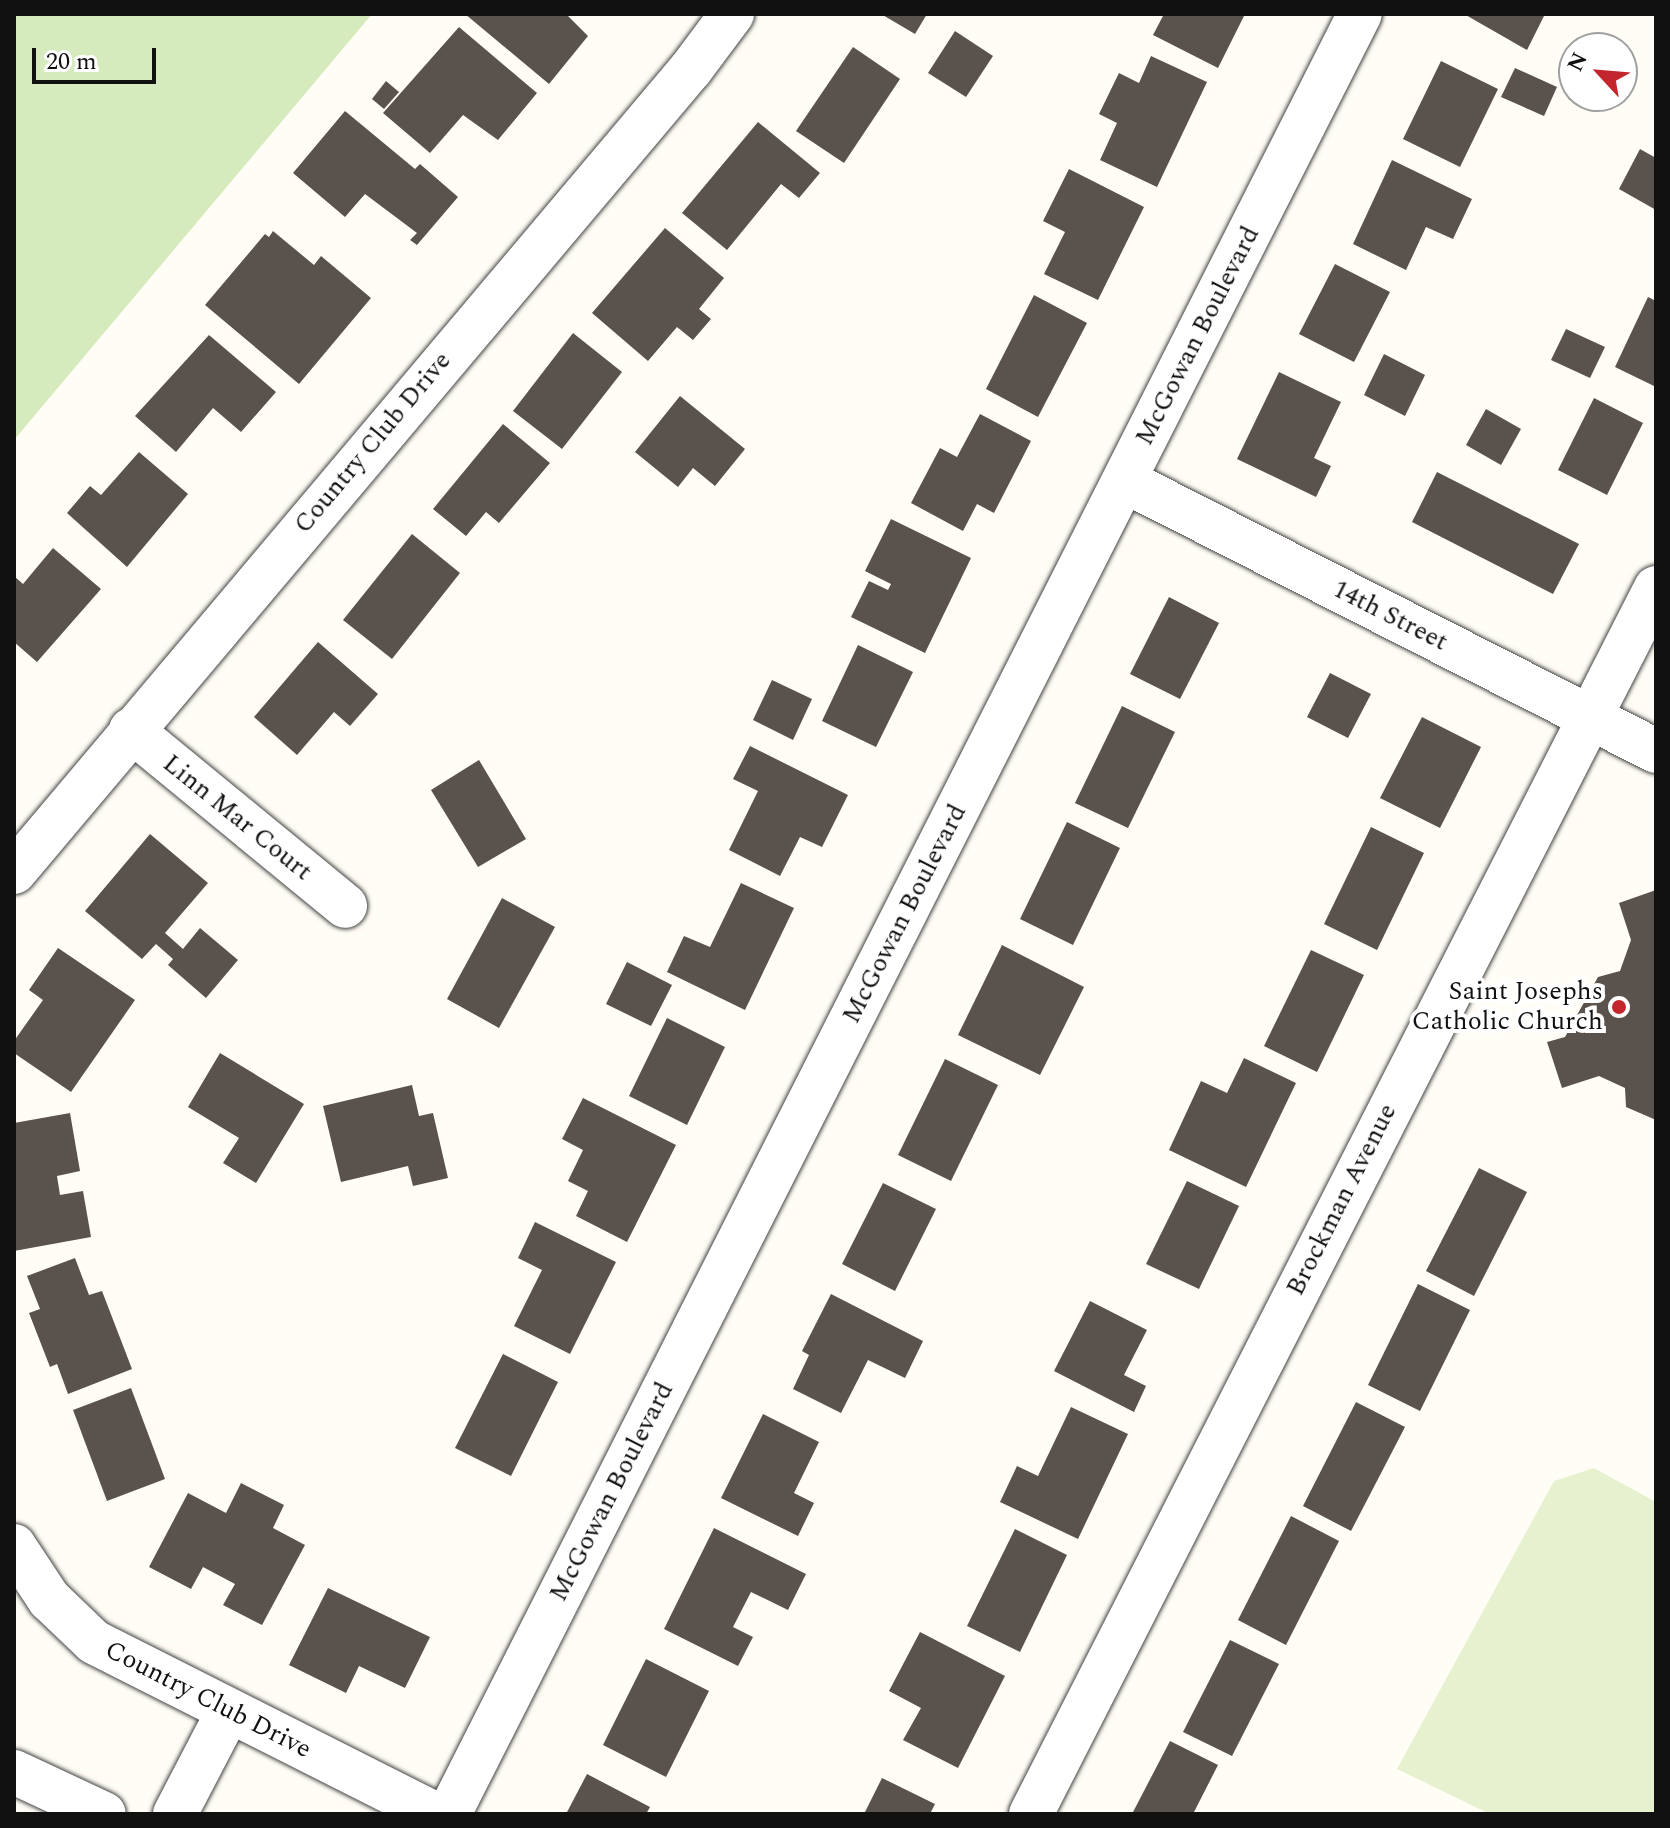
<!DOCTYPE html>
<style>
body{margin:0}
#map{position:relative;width:1670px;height:1828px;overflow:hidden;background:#fffdf5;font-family:Spectral,serif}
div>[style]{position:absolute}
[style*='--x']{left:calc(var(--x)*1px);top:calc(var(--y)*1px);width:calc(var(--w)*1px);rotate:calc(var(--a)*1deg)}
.green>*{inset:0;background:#d5ebbd}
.pitch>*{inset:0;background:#e6f2cf}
.building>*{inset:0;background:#5a524d}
.roads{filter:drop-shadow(0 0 2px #444) drop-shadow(0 0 2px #444)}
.minor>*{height:44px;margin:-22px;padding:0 22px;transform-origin:22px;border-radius:22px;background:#fff}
.dots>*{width:22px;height:22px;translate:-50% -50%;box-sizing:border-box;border:4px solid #fff;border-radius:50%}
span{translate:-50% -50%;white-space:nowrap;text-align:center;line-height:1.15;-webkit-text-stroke:8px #fff;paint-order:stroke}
.street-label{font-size:26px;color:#111}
.poi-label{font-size:26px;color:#111}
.right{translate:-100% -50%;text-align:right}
.frame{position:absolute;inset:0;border:16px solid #111;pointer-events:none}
.north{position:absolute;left:1558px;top:32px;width:80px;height:80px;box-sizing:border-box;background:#fff;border:2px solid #a0a0a0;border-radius:50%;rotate:296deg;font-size:22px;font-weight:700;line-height:32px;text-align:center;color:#111}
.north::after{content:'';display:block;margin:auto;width:28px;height:36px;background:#c4262e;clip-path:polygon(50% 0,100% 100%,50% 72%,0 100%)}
.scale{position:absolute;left:32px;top:48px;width:124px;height:36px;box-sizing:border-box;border:4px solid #111;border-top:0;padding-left:10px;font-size:24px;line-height:28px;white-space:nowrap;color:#111;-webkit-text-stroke:6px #fff;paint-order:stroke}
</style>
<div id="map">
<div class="green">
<div style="clip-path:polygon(14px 14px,372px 14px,14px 440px)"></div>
</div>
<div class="pitch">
<div style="clip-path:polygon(1594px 1468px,1656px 1502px,1656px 1814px,1490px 1814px,1397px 1769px,1554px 1481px)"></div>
</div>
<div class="building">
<div style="clip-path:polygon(465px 14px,566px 14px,588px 36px,549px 84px)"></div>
<div style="clip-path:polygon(881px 14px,927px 14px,915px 34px)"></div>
<div style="clip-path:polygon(1164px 14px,1245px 14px,1218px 68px,1153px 35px)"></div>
<div style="clip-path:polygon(1464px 14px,1545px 14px,1527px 50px)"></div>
<div style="clip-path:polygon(459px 27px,537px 93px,498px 140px,463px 115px,430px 153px,383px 113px)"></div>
<div style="clip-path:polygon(955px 31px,993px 56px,966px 97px,928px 73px)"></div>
<div style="clip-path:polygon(853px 47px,900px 79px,844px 163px,796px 131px)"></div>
<div style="clip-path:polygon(1151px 56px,1207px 82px,1157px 187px,1100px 160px,1117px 123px,1099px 114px,1119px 73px,1139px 83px)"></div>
<div style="clip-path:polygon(1441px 61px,1498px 89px,1460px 167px,1403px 139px)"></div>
<div style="clip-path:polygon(1515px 68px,1557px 87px,1544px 116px,1501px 97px)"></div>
<div style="clip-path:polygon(386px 81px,399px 92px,384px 109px,372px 99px)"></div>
<div style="clip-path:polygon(345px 111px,415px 169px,420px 164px,458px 197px,417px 245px,410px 240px,417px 233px,365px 194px,345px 217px,293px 173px)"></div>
<div style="clip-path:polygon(758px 122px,820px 173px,799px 198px,781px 184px,727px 250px,682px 213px)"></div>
<div style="clip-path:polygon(1640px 149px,1656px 158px,1656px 210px,1619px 189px)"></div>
<div style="clip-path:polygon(1392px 160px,1472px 199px,1453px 239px,1426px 227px,1406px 270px,1353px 244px)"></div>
<div style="clip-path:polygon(1069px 169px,1144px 207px,1098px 300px,1044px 274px,1065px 232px,1043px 221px)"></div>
<div style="clip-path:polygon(665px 228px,724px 278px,699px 309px,711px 319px,693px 340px,677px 327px,648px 361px,592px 313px)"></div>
<div style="clip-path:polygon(273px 231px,314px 265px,321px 256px,371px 298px,299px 384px,205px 305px,265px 234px,269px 237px)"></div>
<div style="clip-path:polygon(1335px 264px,1390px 292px,1354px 362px,1299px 334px)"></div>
<div style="clip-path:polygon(1034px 295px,1087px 323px,1038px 417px,986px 389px)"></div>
<div style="clip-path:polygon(1648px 297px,1656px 301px,1656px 387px,1615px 367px)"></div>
<div style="clip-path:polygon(1566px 329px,1605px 347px,1590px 378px,1551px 360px)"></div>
<div style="clip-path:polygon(573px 333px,622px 372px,562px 449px,513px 411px)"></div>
<div style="clip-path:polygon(209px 335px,276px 392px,241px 432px,213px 408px,176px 452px,135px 416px)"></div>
<div style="clip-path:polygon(1384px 354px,1425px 375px,1405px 416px,1364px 395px)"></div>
<div style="clip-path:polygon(1279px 372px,1341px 402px,1314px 458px,1331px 466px,1316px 497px,1237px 459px)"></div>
<div style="clip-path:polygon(680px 396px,745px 449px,715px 486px,693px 468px,678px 487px,635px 452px)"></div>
<div style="clip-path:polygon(1594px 398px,1643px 423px,1607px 495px,1558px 470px)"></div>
<div style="clip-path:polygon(1486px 409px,1521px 429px,1501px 465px,1466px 445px)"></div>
<div style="clip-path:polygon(980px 414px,1031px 441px,994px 513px,977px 504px,963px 531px,911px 503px,940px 448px,957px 457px)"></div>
<div style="clip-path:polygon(503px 424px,550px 463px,499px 523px,486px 512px,466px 536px,433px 509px)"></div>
<div style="clip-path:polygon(139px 452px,188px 494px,127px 567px,67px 513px,90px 486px,101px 495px)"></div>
<div style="clip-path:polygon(1437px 472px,1579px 544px,1553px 594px,1412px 522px)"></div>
<div style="clip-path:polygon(891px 519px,971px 558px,925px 653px,851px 617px,869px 581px,888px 590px,891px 584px,865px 571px)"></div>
<div style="clip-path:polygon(412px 534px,460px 573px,392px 659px,343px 620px)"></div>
<div style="clip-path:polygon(53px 548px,101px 589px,37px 662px,14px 642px,14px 576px,23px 584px)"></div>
<div style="clip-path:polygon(1169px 597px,1219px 623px,1180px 699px,1130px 674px)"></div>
<div style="clip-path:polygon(318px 642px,378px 694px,350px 726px,334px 712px,297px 755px,254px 717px)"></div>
<div style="clip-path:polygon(858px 645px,913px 672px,876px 747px,822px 721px)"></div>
<div style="clip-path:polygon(1330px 673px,1371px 694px,1348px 738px,1307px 717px)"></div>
<div style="clip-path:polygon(772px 680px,812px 699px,793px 740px,753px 720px)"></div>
<div style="clip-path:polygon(1122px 706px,1175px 732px,1128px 828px,1075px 803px)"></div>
<div style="clip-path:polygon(1422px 717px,1481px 747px,1440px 828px,1380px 798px)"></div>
<div style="clip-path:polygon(750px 746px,848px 795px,822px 847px,800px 837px,780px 876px,729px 850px,758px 791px,733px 779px)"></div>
<div style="clip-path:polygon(479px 760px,526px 839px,478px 867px,431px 790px)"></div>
<div style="clip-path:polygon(1067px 822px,1120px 848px,1073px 945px,1020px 919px)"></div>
<div style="clip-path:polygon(1371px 827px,1424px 853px,1377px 950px,1324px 924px)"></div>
<div style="clip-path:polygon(150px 834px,208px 883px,165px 933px,183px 949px,200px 928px,238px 960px,206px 998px,168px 965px,173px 959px,156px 944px,142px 959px,85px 911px)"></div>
<div style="clip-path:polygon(741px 883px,794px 908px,745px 1010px,667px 972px,684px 936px,710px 947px)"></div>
<div style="clip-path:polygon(1656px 890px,1656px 1120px,1626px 1107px,1625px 1088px,1599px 1076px,1562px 1088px,1547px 1042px,1565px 1037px,1598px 977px,1620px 971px,1631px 940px,1619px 903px)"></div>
<div style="clip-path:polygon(502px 898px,555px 927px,499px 1028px,447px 999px)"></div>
<div style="clip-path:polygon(1002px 945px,1084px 987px,1040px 1075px,958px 1035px)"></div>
<div style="clip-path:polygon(58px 948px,135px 1000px,71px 1092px,14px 1053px,14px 1041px,43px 1000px,29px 990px)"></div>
<div style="clip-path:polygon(1311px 950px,1364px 975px,1317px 1072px,1264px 1046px)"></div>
<div style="clip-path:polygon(627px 962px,672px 985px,651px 1026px,606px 1004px)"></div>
<div style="clip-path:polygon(667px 1018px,725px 1047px,687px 1125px,629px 1096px)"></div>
<div style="clip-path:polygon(220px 1053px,304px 1104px,256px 1183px,223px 1163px,239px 1138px,188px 1107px)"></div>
<div style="clip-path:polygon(1244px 1058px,1296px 1083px,1246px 1187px,1169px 1150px,1201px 1081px,1227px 1093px)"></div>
<div style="clip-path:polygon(945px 1059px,998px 1085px,951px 1181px,898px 1155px)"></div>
<div style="clip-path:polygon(412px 1085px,419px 1116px,433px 1113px,448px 1178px,413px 1186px,408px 1166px,341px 1182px,323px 1106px)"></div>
<div style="clip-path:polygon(583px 1098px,676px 1145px,627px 1242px,576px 1216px,588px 1191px,568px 1181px,583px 1150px,562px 1139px)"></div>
<div style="clip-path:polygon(70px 1113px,80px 1171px,57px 1176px,60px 1195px,83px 1191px,91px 1237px,14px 1251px,14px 1123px)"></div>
<div style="clip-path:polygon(1479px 1168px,1527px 1192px,1474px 1296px,1426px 1271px)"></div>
<div style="clip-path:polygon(1187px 1181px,1239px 1206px,1199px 1289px,1146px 1264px)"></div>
<div style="clip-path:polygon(883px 1183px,936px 1209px,895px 1291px,842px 1264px)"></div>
<div style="clip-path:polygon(535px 1222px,616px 1262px,570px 1354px,514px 1326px,542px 1270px,518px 1258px)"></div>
<div style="clip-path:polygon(75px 1258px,89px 1295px,102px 1291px,132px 1369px,68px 1394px,57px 1364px,50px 1367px,29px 1313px,40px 1309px,27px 1276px)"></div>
<div style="clip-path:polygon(1418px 1284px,1470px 1310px,1420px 1411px,1368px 1385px)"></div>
<div style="clip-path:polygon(831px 1294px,923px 1341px,905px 1378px,868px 1360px,841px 1413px,793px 1389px,809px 1355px,802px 1351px)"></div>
<div style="clip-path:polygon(1090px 1301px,1147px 1330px,1124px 1375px,1146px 1386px,1134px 1412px,1054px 1371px)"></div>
<div style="clip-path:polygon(503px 1354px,558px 1382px,511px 1476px,455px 1448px)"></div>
<div style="clip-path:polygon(131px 1388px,165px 1479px,107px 1501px,73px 1410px)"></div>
<div style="clip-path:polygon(1356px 1402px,1405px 1427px,1351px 1531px,1303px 1506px)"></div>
<div style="clip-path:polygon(1071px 1407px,1128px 1434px,1078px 1539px,1000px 1502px,1017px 1466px,1038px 1476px)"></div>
<div style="clip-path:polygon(763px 1414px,819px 1442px,794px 1493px,814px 1503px,798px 1536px,721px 1498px)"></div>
<div style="clip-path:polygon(241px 1483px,284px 1505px,273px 1528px,305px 1545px,262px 1625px,223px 1605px,235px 1584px,203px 1567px,191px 1589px,149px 1567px,188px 1493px,226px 1513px)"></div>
<div style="clip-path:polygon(1291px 1516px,1339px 1541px,1286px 1645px,1238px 1620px)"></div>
<div style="clip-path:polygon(714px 1528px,806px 1574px,788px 1610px,751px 1592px,733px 1627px,753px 1637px,738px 1666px,664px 1629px)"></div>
<div style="clip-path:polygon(1015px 1529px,1067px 1555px,1020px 1652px,967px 1626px)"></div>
<div style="clip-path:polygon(328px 1588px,430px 1637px,405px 1688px,359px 1666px,346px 1693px,289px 1665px)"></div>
<div style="clip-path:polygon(920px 1632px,1005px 1676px,958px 1768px,903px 1740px,921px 1708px,889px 1691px)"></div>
<div style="clip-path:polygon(1230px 1640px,1279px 1664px,1232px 1756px,1183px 1732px)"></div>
<div style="clip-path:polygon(646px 1659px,709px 1691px,666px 1777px,603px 1745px)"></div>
<div style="clip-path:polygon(1170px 1741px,1218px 1765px,1193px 1814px,1132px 1814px)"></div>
<div style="clip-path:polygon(587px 1774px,650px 1807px,646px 1814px,566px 1814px)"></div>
<div style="clip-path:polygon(882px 1778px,935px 1804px,930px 1814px,864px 1814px)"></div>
</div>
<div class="roads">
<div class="minor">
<div style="--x:1125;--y:481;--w:596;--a:26.95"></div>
<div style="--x:131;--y:730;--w:277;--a:39.4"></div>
<div style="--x:14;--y:872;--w:1050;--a:-49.87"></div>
<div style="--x:691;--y:69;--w:69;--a:-53.3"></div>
<div style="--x:14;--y:1546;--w:64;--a:56.6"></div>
<div style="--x:49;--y:1599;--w:62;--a:43.7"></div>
<div style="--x:94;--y:1642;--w:382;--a:26.8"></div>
<div style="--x:14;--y:1772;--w:99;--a:25"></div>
<div style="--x:175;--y:1814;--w:115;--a:-62.5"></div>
<div style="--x:449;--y:1814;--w:2017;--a:-63.16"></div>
<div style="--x:1031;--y:1814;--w:1376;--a:-62.99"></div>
</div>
</div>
<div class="dots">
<div style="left:1619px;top:1007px;background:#c4262e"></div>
</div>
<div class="street-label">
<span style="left:1198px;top:336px;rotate:-63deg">McGowan Boulevard</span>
<span style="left:373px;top:443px;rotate:-50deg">Country Club Drive</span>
<span style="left:1390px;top:616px;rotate:27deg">14th Street</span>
<span style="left:237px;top:818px;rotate:39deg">Linn Mar Court</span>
<span style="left:905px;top:914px;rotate:-63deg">McGowan Boulevard</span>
<span style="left:1342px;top:1200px;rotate:-63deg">Brockman Avenue</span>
<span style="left:612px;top:1492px;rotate:-63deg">McGowan Boulevard</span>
<span style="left:208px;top:1700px;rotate:27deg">Country Club Drive</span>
</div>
<div class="poi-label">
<span class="right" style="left:1603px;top:1007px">Saint Josephs<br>Catholic Church</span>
</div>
<div class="frame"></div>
<div class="north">N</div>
<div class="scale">20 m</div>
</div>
